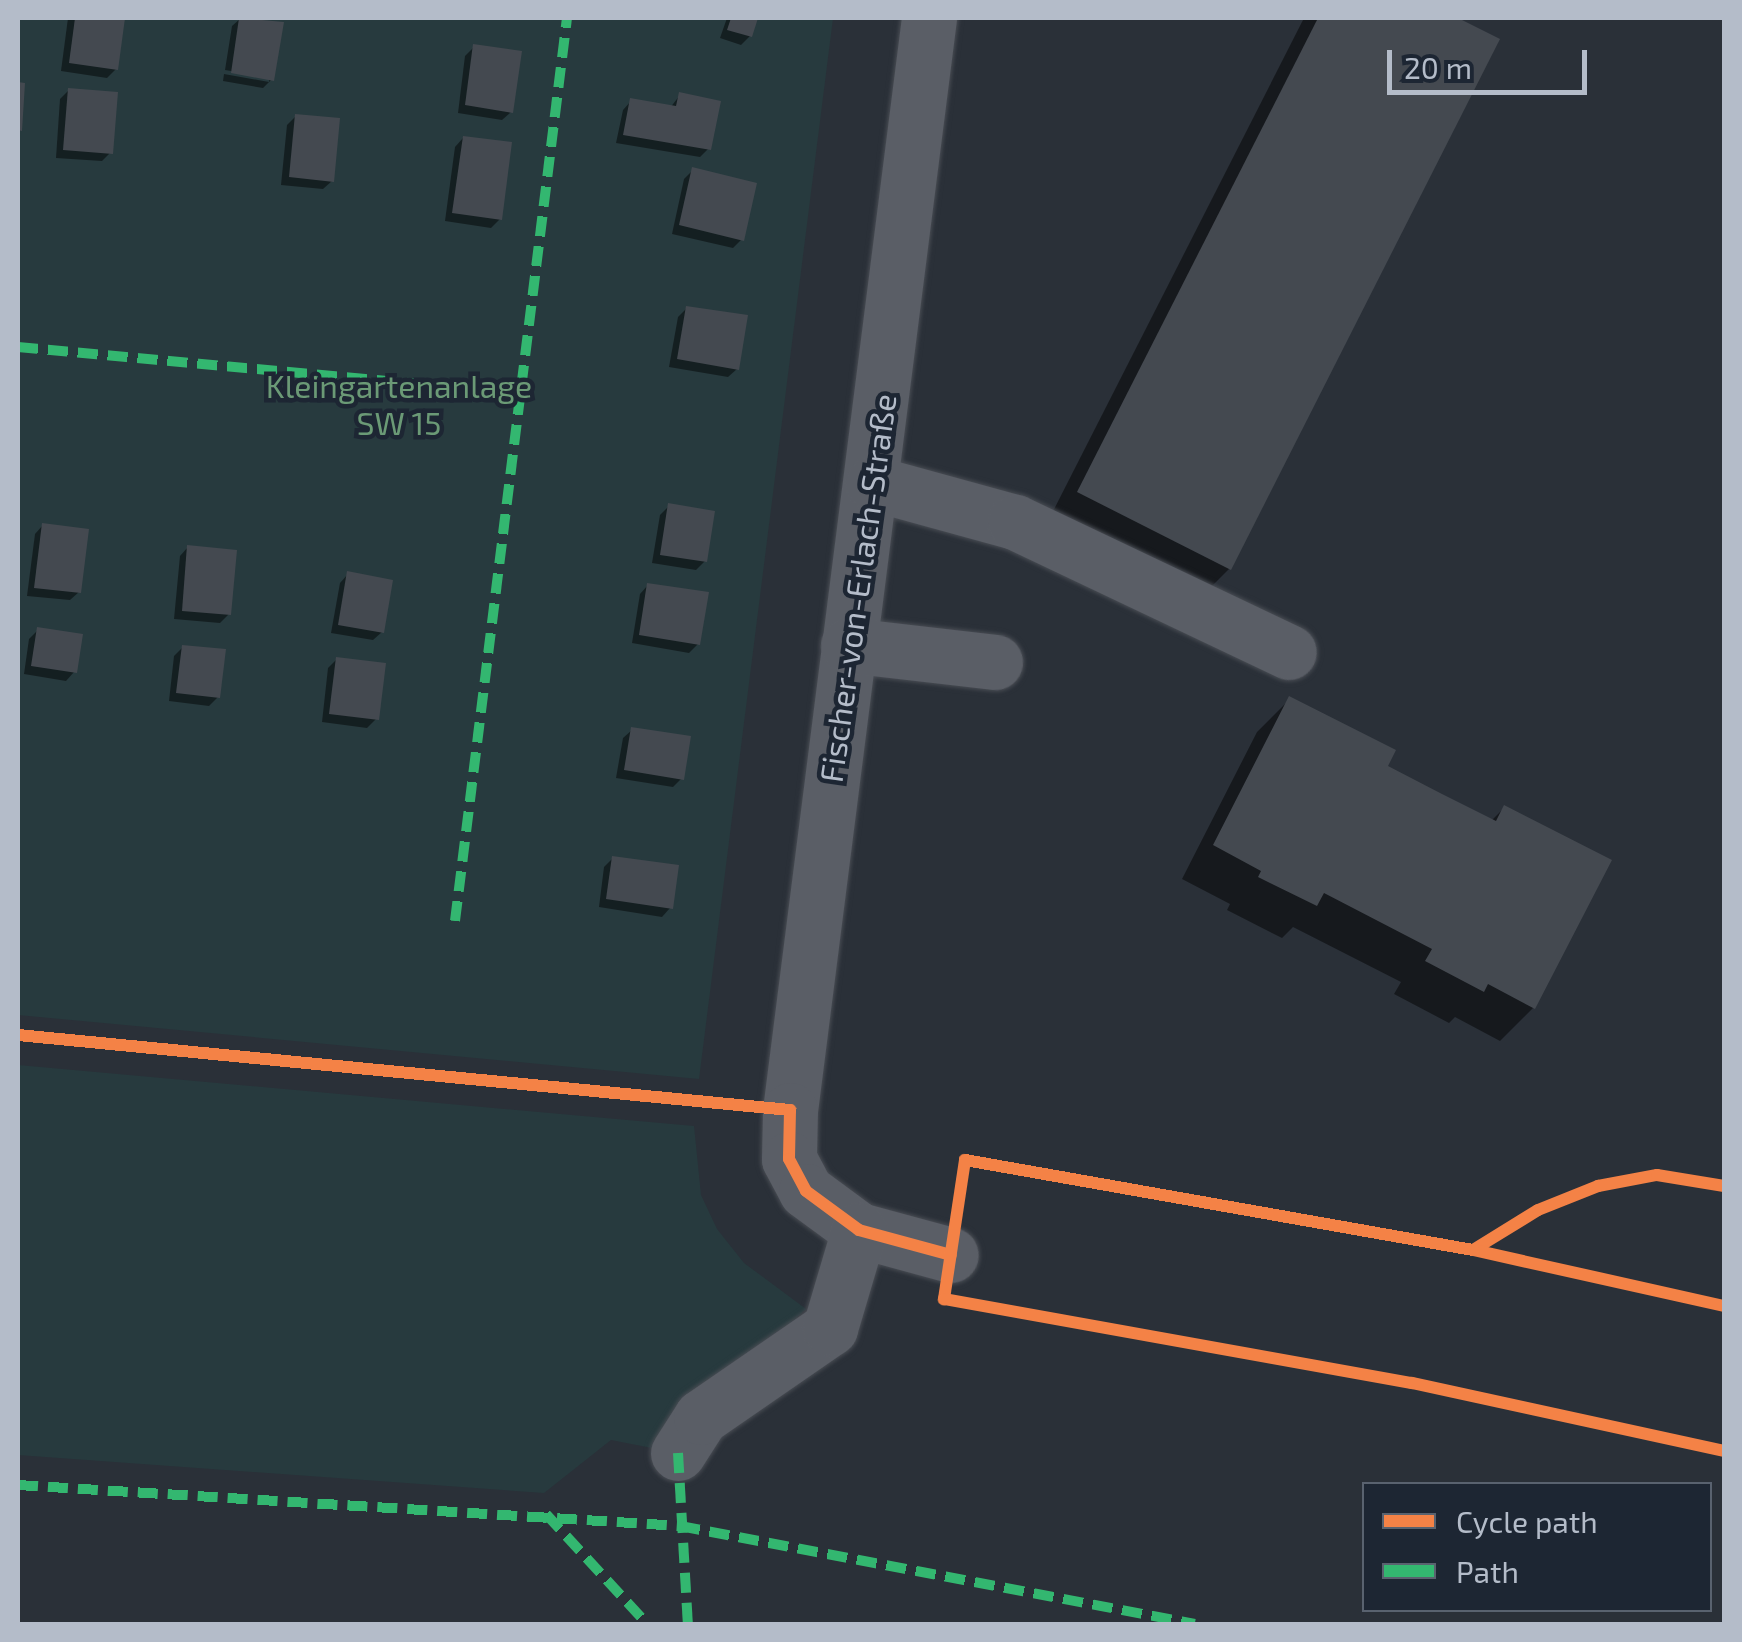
<!DOCTYPE html>
<meta charset="utf-8">
<style>
body{margin:0}
#map{position:relative;width:1742px;height:1642px;overflow:hidden;background:#2a3038;font-family:"Exo 2",sans-serif}
div>[style]{position:absolute}
[style*='--x']{left:calc(var(--x)*1px);top:calc(var(--y)*1px);width:calc(var(--w)*1px);rotate:calc(var(--a)*1deg)}
.green>*{inset:0;background:#273a3e}
.shadow>*{inset:0;background:#0007}
.building>*{inset:0;background:#444950}
.roads{filter:drop-shadow(0 0 2px #484c53) drop-shadow(0 0 2px #484c53)}
.minor>*{height:55px;margin:-27.5px;padding:0 27.5px;transform-origin:27.5px;border-radius:27.5px;background:#5a5e66}
.quiet>*{height:10px;margin-top:-5px;transform-origin:0;background:repeating-linear-gradient(90deg,#33b770 0 20px,transparent 0 30px)}
.cycleway>*{height:12px;margin:-6px;padding:0 6px;transform-origin:6px;border-radius:6px;background:#f48246}
span{translate:-50% -50%;white-space:nowrap;text-align:center;line-height:1.15;-webkit-text-stroke:9px #1d2633;paint-order:stroke}
.park-label{font-size:32px;color:#6b9a76}
.street-label{font-size:32px;color:#b4bcc9}
.frame{position:absolute;inset:0;border:20px solid #b4bcc9;pointer-events:none}
.legend{position:absolute;left:1362px;top:1482px;width:350px;height:130px;box-sizing:border-box;background:#1d2633;border:2px solid #59626f;margin:0;padding:12px 18px;list-style:none;font-size:30px;color:#b4bcc9}
.legend li{display:flex;align-items:center;gap:20px;height:50px}
.legend b{width:50px;border:2px solid #59626f}
.scale{position:absolute;left:1387px;top:50px;width:200px;height:45px;box-sizing:border-box;border:5px solid #b4bcc9;border-top:0;padding-left:12px;font-size:30px;line-height:35px;white-space:nowrap;color:#b4bcc9;-webkit-text-stroke:8px #1d2633;paint-order:stroke}
</style>
<div id="map">
<div class="green">
<div style="clip-path:polygon(18px 18px,833px 18px,699px 1079px,18px 1015px)"></div>
<div style="clip-path:polygon(18px 1065px,694px 1126px,701px 1195px,717px 1229px,744px 1263px,806px 1309px,657px 1449px,611px 1440px,544px 1493px,18px 1455px)"></div>
</div>
<div class="shadow">
<div style="clip-path:polygon(68px 18px,123px 18px,116px 69px,107px 78px,61px 71px)"></div>
<div style="clip-path:polygon(241px 18px,281px 24px,272px 79px,263px 88px,223px 81px,224px 74px,269px 82px,269px 77px,225px 70px,232px 26px)"></div>
<div style="clip-path:polygon(727px 18px,756px 18px,750px 36px,741px 45px,720px 38px)"></div>
<div style="clip-path:polygon(1304px 18px,1452px 18px,1497px 40px,1229px 569px,1196px 602px,1046px 525px)"></div>
<div style="clip-path:polygon(474px 47px,511px 112px,502px 120px,458px 113px,465px 56px)"></div>
<div style="clip-path:polygon(69px 90px,110px 153px,102px 161px,56px 158px,60px 99px)"></div>
<div style="clip-path:polygon(680px 95px,709px 148px,700px 157px,616px 143px,623px 110px,631px 101px,670px 108px)"></div>
<div style="clip-path:polygon(296px 116px,332px 181px,323px 189px,281px 185px,287px 125px)"></div>
<div style="clip-path:polygon(463px 138px,500px 219px,491px 228px,445px 221px,455px 147px)"></div>
<div style="clip-path:polygon(693px 170px,742px 239px,733px 248px,672px 234px,684px 179px)"></div>
<div style="clip-path:polygon(687px 308px,737px 369px,728px 377px,669px 367px,678px 317px)"></div>
<div style="clip-path:polygon(669px 506px,705px 561px,696px 570px,652px 563px,660px 515px)"></div>
<div style="clip-path:polygon(43px 525px,79px 592px,70px 600px,27px 596px,35px 534px)"></div>
<div style="clip-path:polygon(188px 547px,229px 614px,220px 623px,174px 619px,180px 556px)"></div>
<div style="clip-path:polygon(348px 574px,382px 632px,373px 640px,331px 633px,340px 583px)"></div>
<div style="clip-path:polygon(648px 585px,698px 644px,689px 653px,632px 643px,640px 594px)"></div>
<div style="clip-path:polygon(38px 630px,74px 672px,66px 681px,24px 674px,29px 639px)"></div>
<div style="clip-path:polygon(183px 647px,218px 697px,209px 706px,169px 701px,174px 656px)"></div>
<div style="clip-path:polygon(337px 659px,376px 719px,367px 728px,322px 722px,328px 668px)"></div>
<div style="clip-path:polygon(1290px 699px,1385px 767px,1491px 821px,1504px 808px,1533px 1008px,1500px 1041px,1455px 1017px,1449px 1023px,1394px 994px,1401px 982px,1293px 927px,1282px 938px,1227px 910px,1230px 904px,1182px 879px,1257px 732px)"></div>
<div style="clip-path:polygon(632px 730px,682px 778px,673px 787px,616px 778px,623px 738px)"></div>
<div style="clip-path:polygon(613px 858px,670px 908px,662px 917px,599px 907px,604px 867px)"></div>
</div>
<div class="building">
<div style="clip-path:polygon(75px 18px,125px 18px,118px 70px,69px 63px)"></div>
<div style="clip-path:polygon(239px 18px,284px 22px,274px 81px,231px 73px)"></div>
<div style="clip-path:polygon(731px 18px,758px 18px,752px 37px,727px 30px)"></div>
<div style="clip-path:polygon(1318px 18px,1458px 18px,1500px 39px,1231px 570px,1077px 492px)"></div>
<div style="clip-path:polygon(473px 44px,522px 51px,513px 113px,465px 105px)"></div>
<div style="clip-path:polygon(18px 82px,25px 83px,22px 131px,18px 130px)"></div>
<div style="clip-path:polygon(68px 88px,118px 92px,113px 154px,63px 150px)"></div>
<div style="clip-path:polygon(679px 92px,721px 101px,711px 150px,623px 135px,630px 98px,676px 106px)"></div>
<div style="clip-path:polygon(295px 114px,340px 118px,334px 182px,289px 177px)"></div>
<div style="clip-path:polygon(463px 136px,512px 142px,502px 220px,452px 213px)"></div>
<div style="clip-path:polygon(692px 167px,757px 183px,744px 241px,679px 225px)"></div>
<div style="clip-path:polygon(686px 306px,748px 315px,739px 370px,677px 359px)"></div>
<div style="clip-path:polygon(668px 503px,715px 511px,707px 562px,660px 555px)"></div>
<div style="clip-path:polygon(42px 523px,89px 529px,81px 593px,34px 588px)"></div>
<div style="clip-path:polygon(187px 545px,237px 550px,231px 615px,182px 611px)"></div>
<div style="clip-path:polygon(347px 571px,393px 580px,384px 633px,338px 625px)"></div>
<div style="clip-path:polygon(647px 583px,709px 592px,700px 645px,639px 635px)"></div>
<div style="clip-path:polygon(37px 627px,83px 634px,77px 673px,31px 666px)"></div>
<div style="clip-path:polygon(182px 645px,226px 649px,220px 698px,176px 693px)"></div>
<div style="clip-path:polygon(336px 657px,386px 663px,379px 720px,329px 714px)"></div>
<div style="clip-path:polygon(1289px 696px,1396px 750px,1388px 766px,1442px 794px,1496px 821px,1504px 805px,1612px 860px,1535px 1009px,1488px 984px,1484px 992px,1425px 961px,1432px 949px,1324px 893px,1317px 906px,1258px 877px,1261px 871px,1213px 845px)"></div>
<div style="clip-path:polygon(631px 727px,691px 736px,684px 780px,624px 770px)"></div>
<div style="clip-path:polygon(612px 856px,679px 865px,673px 909px,606px 899px)"></div>
</div>
<div class="roads">
<div class="minor">
<div style="--x:929;--y:18;--w:1101;--a:97.25"></div>
<div style="--x:790;--y:1110;--w:49;--a:91.2"></div>
<div style="--x:789;--y:1159;--w:36;--a:62"></div>
<div style="--x:806;--y:1191;--w:66;--a:36.3"></div>
<div style="--x:859;--y:1230;--w:95;--a:15.2"></div>
<div style="--x:873;--y:483;--w:147;--a:15.4"></div>
<div style="--x:1015;--y:522;--w:303;--a:25.4"></div>
<div style="--x:848;--y:645;--w:148;--a:6.6"></div>
<div style="--x:678;--y:1453;--w:43;--a:-57.4"></div>
<div style="--x:701;--y:1417;--w:157;--a:-34.6"></div>
<div style="--x:830;--y:1328;--w:102;--a:-73.5"></div>
</div>
</div>
<div class="quiet">
<div style="--x:18;--y:347;--w:502;--a:5.26"></div>
<div style="--x:455;--y:921;--w:910;--a:-82.93"></div>
<div style="--x:678;--y:1453;--w:171;--a:86.7"></div>
<div style="--x:18;--y:1485;--w:663;--a:3.54"></div>
<div style="--x:680;--y:1526;--w:524;--a:10.77"></div>
<div style="--x:546;--y:1514;--w:149;--a:47.4"></div>
</div>
<div class="cycleway">
<div style="--x:18;--y:1035;--w:776;--a:5.55"></div>
<div style="--x:790;--y:1110;--w:49;--a:91.2"></div>
<div style="--x:789;--y:1159;--w:36;--a:62"></div>
<div style="--x:806;--y:1191;--w:66;--a:36.3"></div>
<div style="--x:859;--y:1230;--w:95;--a:15.2"></div>
<div style="--x:1473;--y:1250;--w:76;--a:-31.6"></div>
<div style="--x:1538;--y:1210;--w:65;--a:-21.8"></div>
<div style="--x:1598;--y:1186;--w:60;--a:-10.6"></div>
<div style="--x:1657;--y:1175;--w:68;--a:9.3"></div>
<div style="--x:1724;--y:1306;--w:257;--a:-167.4"></div>
<div style="--x:1473;--y:1250;--w:516;--a:-169.95"></div>
<div style="--x:965;--y:1160;--w:141;--a:98.6"></div>
<div style="--x:944;--y:1299;--w:475;--a:10.2"></div>
<div style="--x:1412;--y:1383;--w:319;--a:12.3"></div>
</div>
<div class="park-label">
<span style="left:399px;top:404px">Kleingartenanlage<br>SW 15</span>
</div>
<div class="street-label">
<span style="left:857px;top:588px;rotate:-82deg">Fischer-von-Erlach-Straße</span>
</div>
<div class="frame"></div>
<ul class="legend">
<li><b style="height:12px;background:#f48246"></b>Cycle path</li>
<li><b style="height:12px;background:#33b770"></b>Path</li>
</ul>
<div class="scale">20 m</div>
</div>
